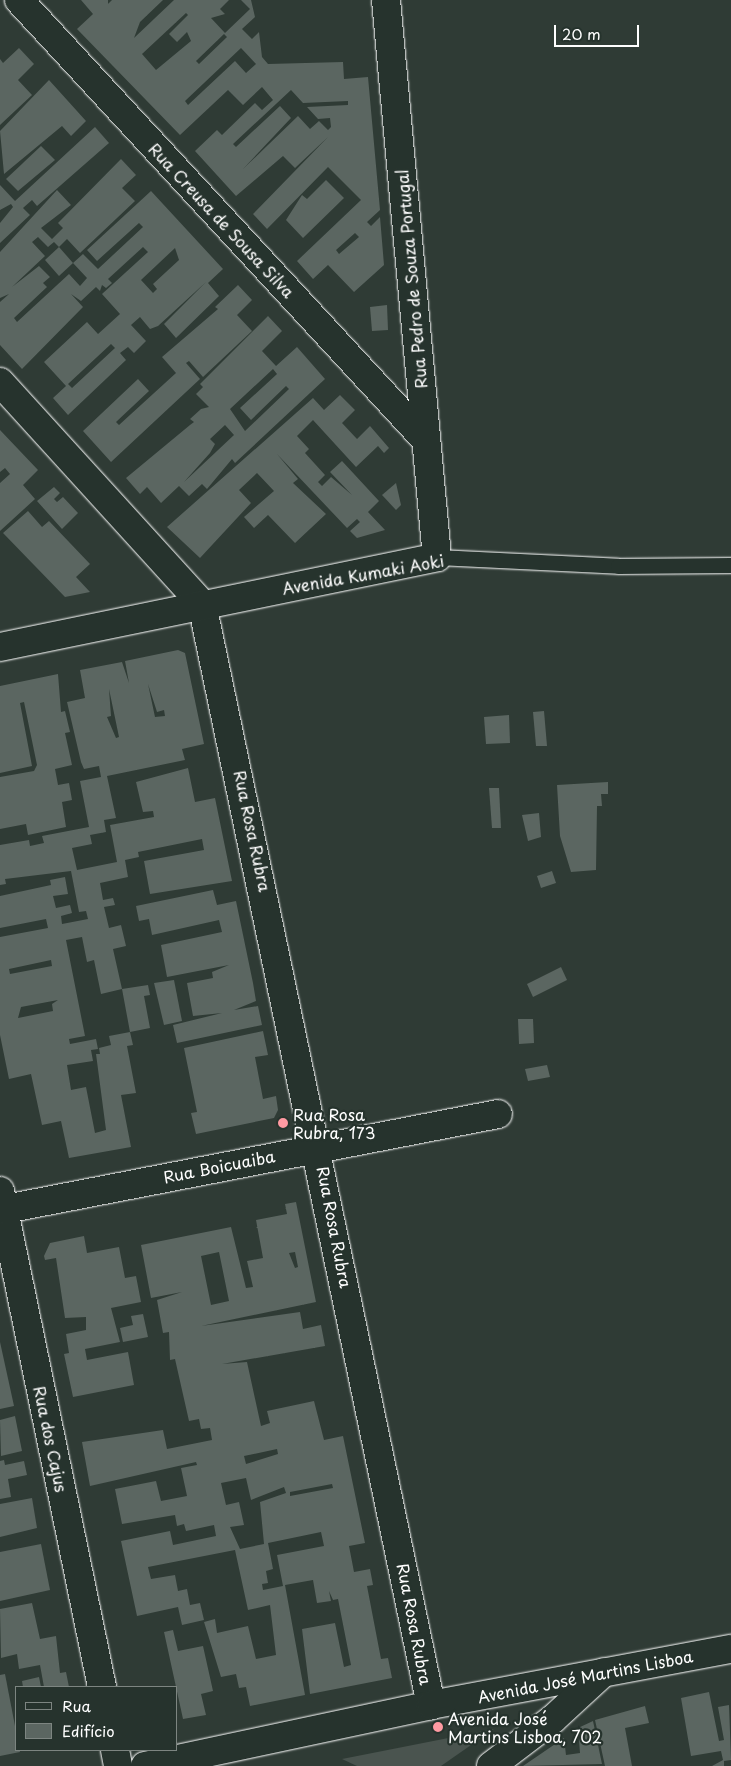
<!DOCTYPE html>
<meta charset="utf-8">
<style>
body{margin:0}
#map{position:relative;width:731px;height:1766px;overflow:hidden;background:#2f3b35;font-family:"Playpen Sans",sans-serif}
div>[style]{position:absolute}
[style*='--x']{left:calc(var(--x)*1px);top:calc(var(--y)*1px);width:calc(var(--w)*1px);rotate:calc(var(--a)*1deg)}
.green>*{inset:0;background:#4a544f}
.building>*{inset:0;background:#5b6661}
.roads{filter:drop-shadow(0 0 1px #fff) drop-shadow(0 0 1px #fff)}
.service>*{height:15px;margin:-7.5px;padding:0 7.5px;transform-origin:7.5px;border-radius:7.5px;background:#26332d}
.minor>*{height:28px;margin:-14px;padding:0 14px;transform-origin:14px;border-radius:14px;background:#26332d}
.dots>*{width:14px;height:14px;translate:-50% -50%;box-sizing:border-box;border:2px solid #26332d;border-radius:50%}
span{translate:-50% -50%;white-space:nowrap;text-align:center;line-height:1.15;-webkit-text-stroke:4.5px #26332d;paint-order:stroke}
.street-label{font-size:16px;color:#fff}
.poi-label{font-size:16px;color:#fff}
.left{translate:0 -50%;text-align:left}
.legend{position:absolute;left:15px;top:1686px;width:162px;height:65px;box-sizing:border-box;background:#26332d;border:1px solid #7d8581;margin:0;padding:6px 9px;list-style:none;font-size:15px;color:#fff}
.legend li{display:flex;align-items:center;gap:10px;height:25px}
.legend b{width:25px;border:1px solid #7d8581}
.scale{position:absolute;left:554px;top:25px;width:85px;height:22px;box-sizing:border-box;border:2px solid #fff;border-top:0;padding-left:6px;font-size:15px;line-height:18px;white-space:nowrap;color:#fff;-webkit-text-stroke:4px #26332d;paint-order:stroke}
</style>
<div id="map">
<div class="green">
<div style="clip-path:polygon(494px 1729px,441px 1766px,357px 1766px,342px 1759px)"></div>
</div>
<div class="building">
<div style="clip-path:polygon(evenodd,81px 0,108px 0,108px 4px,112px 0,163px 0,140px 22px,134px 38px,174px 0,229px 0,220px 9px,225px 14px,211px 18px,225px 33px,250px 9px,241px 0,251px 0,255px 17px,242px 29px,252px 39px,259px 32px,262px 57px,268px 64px,343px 62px,344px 79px,368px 77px,380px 210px,367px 222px,371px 226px,380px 217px,384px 265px,354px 292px,328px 265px,313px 279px,297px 261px,361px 200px,328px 167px,267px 229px,253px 214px,328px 137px,295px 168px,283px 156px,236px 196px,195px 151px,217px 130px,222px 135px,255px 103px,262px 110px,273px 100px,262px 87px,243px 105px,228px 90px,180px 135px,77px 29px,93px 14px,81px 0,186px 13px,188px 15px,169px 34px,177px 42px,187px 32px,191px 41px,156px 70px,142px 54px,186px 13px,81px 0,224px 34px,227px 37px,199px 64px,196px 61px,224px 34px,81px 0,241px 48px,256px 64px,246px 73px,235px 61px,188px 105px,185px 101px,241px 48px,81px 0,291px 90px,303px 103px,348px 101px,348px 105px,307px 107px,318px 119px,330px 118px,331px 127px,328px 130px,319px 121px,310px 129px,298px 116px,243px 169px,291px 118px,280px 106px,236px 147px,233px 144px,291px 90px,81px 0,355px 233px,359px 237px,339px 254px,336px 250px,355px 233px)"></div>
<div style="clip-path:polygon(19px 48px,34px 64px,18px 80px,32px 95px,0 125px,0 59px,3px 63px)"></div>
<div style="clip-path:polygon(49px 80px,86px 121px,71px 136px,62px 126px,4px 174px,0 131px)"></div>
<div style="clip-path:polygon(95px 127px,109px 143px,37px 206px,32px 200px,23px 208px,30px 215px,0 243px,0 223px,13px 207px,11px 204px,0 210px,0 185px,15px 201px)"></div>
<div style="clip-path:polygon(41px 146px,55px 160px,18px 191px,6px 179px)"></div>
<div style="clip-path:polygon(evenodd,121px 159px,136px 175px,122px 188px,135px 201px,80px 253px,67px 239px,59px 247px,54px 242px,48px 247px,38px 237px,32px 242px,45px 256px,12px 287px,39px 266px,50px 277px,43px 283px,47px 287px,14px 318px,17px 322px,69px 274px,80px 286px,87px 278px,73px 263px,83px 254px,98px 269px,143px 227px,139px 223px,97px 261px,87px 250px,151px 191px,223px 269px,208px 283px,219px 296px,176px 338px,164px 324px,206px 282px,158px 326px,150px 329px,140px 317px,131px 325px,146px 341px,134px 353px,128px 347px,120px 353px,126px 360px,68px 415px,53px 398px,66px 386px,44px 362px,87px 322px,98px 334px,120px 314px,102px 294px,148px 252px,143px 247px,108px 279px,112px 283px,106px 288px,102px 285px,100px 291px,96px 287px,81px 301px,71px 294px,83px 307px,22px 369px,0 345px,0 302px,9px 294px,0 298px,0 252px,57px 190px,71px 205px,41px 228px,52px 239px,63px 228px,58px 223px,121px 159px,175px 248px,179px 260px,153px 284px,157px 289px,153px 293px,141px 280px,175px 248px,121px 159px,111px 344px,115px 348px,72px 388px,68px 384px,111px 344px)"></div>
<div style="clip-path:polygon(326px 180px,344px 198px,303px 238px,286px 220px,302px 195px,307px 199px)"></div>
<div style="clip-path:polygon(59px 247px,73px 263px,59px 276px,45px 260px)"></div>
<div style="clip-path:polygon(238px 285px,252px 300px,237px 315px,252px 331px,203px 377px,189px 361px,186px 363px,200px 379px,111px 462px,83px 431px,138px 379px,149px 391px,116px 422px,119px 425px,176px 373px,162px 357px,218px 309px,215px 307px)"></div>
<div style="clip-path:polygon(387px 305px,388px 330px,372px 331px,370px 307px)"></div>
<div style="clip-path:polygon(evenodd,268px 316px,282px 331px,262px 351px,276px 366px,297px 347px,325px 379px,235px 463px,232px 459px,207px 489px,202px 484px,189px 496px,179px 486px,161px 503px,147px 487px,140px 494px,126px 478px,190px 425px,194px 422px,190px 419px,201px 409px,209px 407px,196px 394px,203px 387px,200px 384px,268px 316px,273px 369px,277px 374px,240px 408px,251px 420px,286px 386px,289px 389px,245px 431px,230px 409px,273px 369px,268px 316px,225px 425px,234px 435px,184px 482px,210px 453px,215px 444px,210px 439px,225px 425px)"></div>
<div style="clip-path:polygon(340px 395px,355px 410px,342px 423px,357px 439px,370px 426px,389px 448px,384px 453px,378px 446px,356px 467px,313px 420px,297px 436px,309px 449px,305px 453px,325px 475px,318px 482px,322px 486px,331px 477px,352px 495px,330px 472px,342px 461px,379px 501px,368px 512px,385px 530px,357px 538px,350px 531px,360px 522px,357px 519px,347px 528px,277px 454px,298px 479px,293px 483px,326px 514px,295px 543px,268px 515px,254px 528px,244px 517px,274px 491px,257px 473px,239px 490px,251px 503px,200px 558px,167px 527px,313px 398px,324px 410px)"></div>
<div style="clip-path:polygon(0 430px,38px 470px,23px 485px,35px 499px,0 531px,0 483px,10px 474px,5px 468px,0 472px)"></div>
<div style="clip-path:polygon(396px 483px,401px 505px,396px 510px,382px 495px)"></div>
<div style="clip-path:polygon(54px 487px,60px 493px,54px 499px,57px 502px,63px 497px,78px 513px,62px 529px,37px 501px)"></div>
<div style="clip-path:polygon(28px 511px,42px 527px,49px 521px,90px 564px,76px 577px,90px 592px,65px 597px,3px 533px)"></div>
<div style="clip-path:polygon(evenodd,178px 650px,185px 653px,204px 744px,182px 749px,185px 760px,107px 776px,116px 818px,104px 820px,106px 832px,90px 835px,92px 844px,72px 848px,77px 870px,117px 862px,110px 825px,154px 817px,153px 811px,143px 812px,136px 782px,188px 768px,195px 802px,215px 798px,232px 881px,150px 894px,144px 861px,204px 850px,202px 839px,138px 852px,139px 857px,125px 860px,128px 877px,100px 883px,103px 900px,113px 898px,115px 905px,104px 907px,109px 928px,121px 925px,126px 946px,113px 949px,122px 989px,148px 985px,150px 995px,144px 996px,150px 1028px,130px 1032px,122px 989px,101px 994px,94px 960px,87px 962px,82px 937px,66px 940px,85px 1036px,69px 1039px,70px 1044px,96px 1039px,98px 1049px,91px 1050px,93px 1061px,67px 1065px,71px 1090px,86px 1087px,95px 1133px,106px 1130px,96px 1054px,100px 1054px,99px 1048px,111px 1045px,109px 1036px,130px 1032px,133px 1045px,127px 1046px,136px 1093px,121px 1095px,131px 1147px,69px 1158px,61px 1121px,42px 1125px,31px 1074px,9px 1079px,0 1035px,0 937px,48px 928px,46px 919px,0 928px,0 896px,51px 885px,50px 880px,65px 877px,68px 894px,53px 896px,56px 908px,70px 905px,72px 913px,61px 916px,62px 924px,88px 919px,86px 911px,79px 912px,71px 871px,5px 879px,6px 884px,0 885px,0 845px,29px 840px,30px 846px,44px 843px,42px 836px,89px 827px,80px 781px,101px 777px,99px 766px,84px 769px,81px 762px,67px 702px,85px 698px,80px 670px,122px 662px,129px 683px,125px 661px,178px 650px,148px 684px,157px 712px,164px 710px,165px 716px,155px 717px,148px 684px,178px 650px,109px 689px,119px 737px,116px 738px,107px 717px,111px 716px,109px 689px,178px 650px,51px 960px,52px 966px,10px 974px,9px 969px,51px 960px,178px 650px,58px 1000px,52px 1004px,53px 1011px,18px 1018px,21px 1007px,58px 1000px)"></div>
<div style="clip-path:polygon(58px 674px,61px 712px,65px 711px,70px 732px,65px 733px,72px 765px,55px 769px,58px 785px,69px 783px,72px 800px,62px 802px,66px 827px,28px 835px,26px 824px,0 829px,0 777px,34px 771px,37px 765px,24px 702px,20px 703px,32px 766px,0 773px,0 686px)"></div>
<div style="clip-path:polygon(544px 711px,547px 746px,536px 746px,533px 712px)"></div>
<div style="clip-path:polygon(509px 715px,510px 743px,486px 744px,484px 717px)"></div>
<div style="clip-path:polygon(608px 782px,608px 794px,601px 794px,602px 806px,597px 806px,596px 870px,571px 872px,560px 836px,557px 785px)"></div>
<div style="clip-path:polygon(489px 788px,499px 788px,501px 828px,492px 828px)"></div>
<div style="clip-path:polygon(539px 813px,541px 837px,528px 841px,522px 815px)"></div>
<div style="clip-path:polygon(552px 871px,556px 883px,541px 888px,537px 876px)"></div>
<div style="clip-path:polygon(213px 890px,217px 905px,236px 901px,253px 983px,256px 1001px,234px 1010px,258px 1006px,262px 1025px,177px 1043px,173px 1025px,222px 1013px,193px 1016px,187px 983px,213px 978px,212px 972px,229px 965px,167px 977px,161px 945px,222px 932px,219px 920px,152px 935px,149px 919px,139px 921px,136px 906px)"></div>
<div style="clip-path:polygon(561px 967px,567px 980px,533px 997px,527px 984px)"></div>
<div style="clip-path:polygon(174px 980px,182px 1021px,164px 1025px,154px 983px)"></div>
<div style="clip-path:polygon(518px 1019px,533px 1019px,534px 1043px,519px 1044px)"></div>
<div style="clip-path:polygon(263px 1031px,268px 1055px,255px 1057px,263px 1099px,276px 1096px,278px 1110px,274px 1118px,196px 1134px,191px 1113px,197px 1112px,184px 1048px)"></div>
<div style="clip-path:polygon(547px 1065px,550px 1077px,528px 1081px,525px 1069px)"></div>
<div style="clip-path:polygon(evenodd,296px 1202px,316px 1302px,201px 1326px,300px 1312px,303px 1329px,321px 1325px,325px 1346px,222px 1364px,247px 1362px,261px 1426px,270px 1423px,267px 1411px,314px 1401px,324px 1440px,343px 1436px,365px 1543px,349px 1546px,354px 1572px,370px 1569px,373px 1585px,367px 1586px,381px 1659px,388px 1658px,392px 1678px,310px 1694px,302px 1629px,335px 1623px,344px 1667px,351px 1665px,338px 1599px,333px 1600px,329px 1591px,331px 1601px,317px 1603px,313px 1580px,285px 1585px,305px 1695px,250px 1706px,246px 1687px,239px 1688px,236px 1674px,221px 1677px,204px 1622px,215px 1619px,217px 1633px,248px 1626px,256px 1659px,276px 1655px,270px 1605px,248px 1610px,235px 1550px,148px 1567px,151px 1579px,175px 1575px,178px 1591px,187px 1589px,190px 1605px,200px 1603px,204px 1620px,182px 1625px,178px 1607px,137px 1616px,121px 1541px,170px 1531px,173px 1545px,216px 1536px,214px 1525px,186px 1531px,184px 1524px,177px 1526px,175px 1515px,122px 1524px,115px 1489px,156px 1481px,161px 1501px,187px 1496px,181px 1468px,197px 1465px,196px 1462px,90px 1486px,82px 1442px,163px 1430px,167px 1449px,212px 1440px,210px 1428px,201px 1429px,199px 1419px,189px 1421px,175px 1359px,170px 1360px,169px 1332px,163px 1333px,157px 1300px,182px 1292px,151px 1298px,141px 1245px,231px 1227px,246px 1288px,253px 1287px,247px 1261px,263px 1258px,256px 1220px,287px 1214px,285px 1204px,296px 1202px,219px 1252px,229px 1301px,211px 1305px,201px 1256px,219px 1252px,296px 1202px,295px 1252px,298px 1267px,295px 1268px,289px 1253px,295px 1252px,296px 1202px,277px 1449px,278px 1454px,246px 1464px,244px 1456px,277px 1449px,296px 1202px,246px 1478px,251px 1500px,284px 1487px,286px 1493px,260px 1502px,264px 1544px,240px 1549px,230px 1527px,244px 1525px,239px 1502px,226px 1505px,221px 1483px,246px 1478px,296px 1202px,332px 1484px,333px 1488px,290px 1496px,290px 1492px,332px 1484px,296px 1202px,321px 1532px,324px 1546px,277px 1555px,283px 1586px,263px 1590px,262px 1584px,268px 1583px,266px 1571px,273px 1569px,268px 1543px,321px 1532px)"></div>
<div style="clip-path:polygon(84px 1236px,87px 1253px,119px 1247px,125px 1278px,136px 1276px,141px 1302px,111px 1308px,120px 1342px,85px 1349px,87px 1360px,128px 1352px,134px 1385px,73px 1397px,64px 1354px,69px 1353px,66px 1334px,86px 1330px,86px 1317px,65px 1318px,56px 1258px,45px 1260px,44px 1256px,50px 1243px)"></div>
<div style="clip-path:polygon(143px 1314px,148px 1337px,123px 1342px,120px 1328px,133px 1325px,131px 1316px)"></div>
<div style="clip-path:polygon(0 1342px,14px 1406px,0 1409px)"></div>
<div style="clip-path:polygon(15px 1416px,22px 1451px,1px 1456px,0 1420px)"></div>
<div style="clip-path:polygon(4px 1460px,5px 1465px,24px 1461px,27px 1475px,8px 1479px,11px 1497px,0 1499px,0 1461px)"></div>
<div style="clip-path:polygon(32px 1498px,37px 1528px,0 1537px,0 1504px)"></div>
<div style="clip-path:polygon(41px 1544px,50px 1590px,0 1601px,0 1552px)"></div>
<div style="clip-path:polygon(32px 1603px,40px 1639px,56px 1636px,60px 1673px,66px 1672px,69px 1687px,44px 1687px,40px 1665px,19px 1669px,17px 1654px,1px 1658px,0 1609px)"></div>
<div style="clip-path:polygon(173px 1630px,178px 1651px,203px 1646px,213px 1691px,201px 1694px,206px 1715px,183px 1719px,164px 1632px)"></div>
<div style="clip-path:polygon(5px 1674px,20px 1752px,0 1756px,0 1675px)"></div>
<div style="clip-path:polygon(39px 1677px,41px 1687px,23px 1687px,22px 1681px)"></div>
<div style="clip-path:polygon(709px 1692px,719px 1741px,724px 1740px,718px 1707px,729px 1705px,731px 1760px,724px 1761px,724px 1766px,712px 1766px,723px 1760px,721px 1751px,691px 1756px,681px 1698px)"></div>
<div style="clip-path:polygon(645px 1706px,649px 1723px,625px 1728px,632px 1766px,605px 1766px,595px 1720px)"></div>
<div style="clip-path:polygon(593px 1721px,602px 1764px,523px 1766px,564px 1738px,566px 1755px,580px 1753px,578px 1728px)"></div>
</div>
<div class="roads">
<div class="service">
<div style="--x:437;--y:557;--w:181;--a:2.8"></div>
<div style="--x:618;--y:566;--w:113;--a:-0.5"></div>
</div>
<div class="minor">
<div style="--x:19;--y:0;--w:598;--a:47.24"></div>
<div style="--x:0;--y:382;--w:300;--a:47.7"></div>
<div style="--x:202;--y:604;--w:1125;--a:78.25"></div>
<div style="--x:0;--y:647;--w:446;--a:-11.6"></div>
<div style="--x:437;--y:557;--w:559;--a:-95.23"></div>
<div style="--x:0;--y:1191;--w:506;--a:78.38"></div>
<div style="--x:0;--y:1210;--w:507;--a:-10.91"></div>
<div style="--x:115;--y:1750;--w:16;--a:79"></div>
<div style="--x:145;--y:1766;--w:292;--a:-12"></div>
<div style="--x:431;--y:1705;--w:305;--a:-10.6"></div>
<div style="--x:491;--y:1766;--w:78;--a:-37.2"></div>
<div style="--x:553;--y:1719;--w:69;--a:-42.7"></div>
</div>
</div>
<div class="dots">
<div style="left:283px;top:1123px;background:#ff9aa2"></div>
<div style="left:438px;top:1727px;background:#ff9aa2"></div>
</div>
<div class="street-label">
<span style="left:222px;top:220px;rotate:47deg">Rua Creusa de Sousa Silva</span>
<span style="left:411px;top:279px;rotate:-95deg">Rua Pedro de Souza Portugal</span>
<span style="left:363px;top:574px;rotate:-10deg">Avenida Kumaki Aoki</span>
<span style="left:253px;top:831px;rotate:78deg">Rua Rosa Rubra</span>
<span style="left:219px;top:1166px;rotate:-11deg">Rua Boicuaiba</span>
<span style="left:335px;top:1227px;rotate:79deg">Rua Rosa Rubra</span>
<span style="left:51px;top:1439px;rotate:78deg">Rua dos Cajus</span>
<span style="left:415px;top:1624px;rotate:79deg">Rua Rosa Rubra</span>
<span style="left:585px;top:1676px;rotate:-11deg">Avenida José Martins Lisboa</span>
</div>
<div class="poi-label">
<span class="left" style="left:293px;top:1123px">Rua Rosa<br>Rubra, 173</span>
<span class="left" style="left:448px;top:1727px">Avenida José<br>Martins Lisboa, 702</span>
</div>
<ul class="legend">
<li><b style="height:6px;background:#26332d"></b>Rua</li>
<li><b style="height:14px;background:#5b6661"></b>Edifício</li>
</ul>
<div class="scale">20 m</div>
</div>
